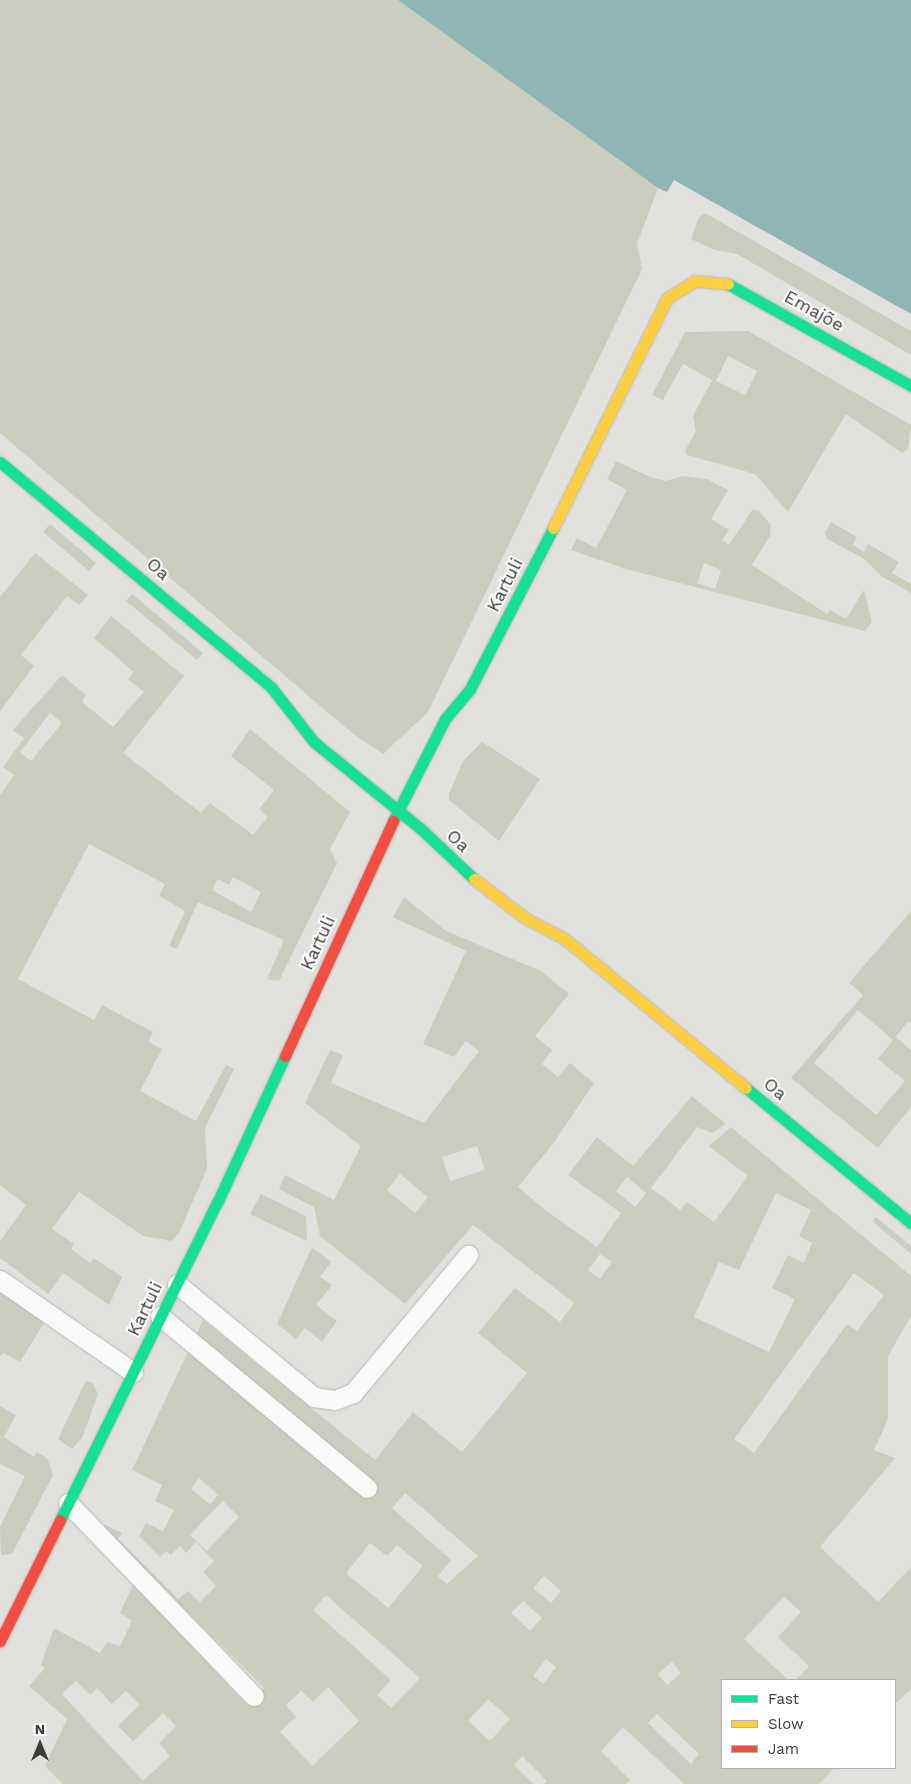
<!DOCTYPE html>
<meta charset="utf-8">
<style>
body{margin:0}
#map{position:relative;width:911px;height:1784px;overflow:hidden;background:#e2e1de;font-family:"Work Sans",sans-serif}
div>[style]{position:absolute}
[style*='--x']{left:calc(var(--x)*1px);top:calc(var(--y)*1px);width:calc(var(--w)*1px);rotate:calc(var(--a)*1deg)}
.green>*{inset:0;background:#cacebf}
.water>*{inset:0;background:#90b5b5}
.roads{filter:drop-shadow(0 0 1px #b9b8b5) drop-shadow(0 0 1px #b9b8b5)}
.lane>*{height:19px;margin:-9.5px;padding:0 9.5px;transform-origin:9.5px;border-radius:9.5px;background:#fbfafa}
.fast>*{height:11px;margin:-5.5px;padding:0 5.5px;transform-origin:5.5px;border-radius:5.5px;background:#16e098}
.slow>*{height:11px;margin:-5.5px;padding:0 5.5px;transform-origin:5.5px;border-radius:5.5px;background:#ffcf43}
.jam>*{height:11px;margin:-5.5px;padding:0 5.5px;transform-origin:5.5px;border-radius:5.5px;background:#f24e42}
span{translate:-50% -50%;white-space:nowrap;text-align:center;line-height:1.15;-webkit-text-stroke:4px #fff;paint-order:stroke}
.street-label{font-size:18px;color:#3c3b38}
.legend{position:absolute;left:721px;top:1679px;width:175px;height:90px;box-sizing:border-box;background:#fff;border:1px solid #b1b1af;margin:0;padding:6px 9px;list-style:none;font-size:15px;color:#3c3b38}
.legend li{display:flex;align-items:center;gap:10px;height:25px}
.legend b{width:25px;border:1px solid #b1b1af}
.north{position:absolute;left:15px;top:1719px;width:50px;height:50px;-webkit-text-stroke:4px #fff;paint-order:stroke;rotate:0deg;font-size:14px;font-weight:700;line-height:20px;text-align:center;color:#3c3b38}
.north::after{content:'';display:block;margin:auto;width:18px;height:22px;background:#3c3b38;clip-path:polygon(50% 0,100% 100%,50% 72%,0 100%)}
</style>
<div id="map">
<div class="green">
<div style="clip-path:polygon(0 0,398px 0,658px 188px,637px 244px,642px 269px,428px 712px,383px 754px,352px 733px,0 433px)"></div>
<div style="clip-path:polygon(705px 213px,911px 331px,911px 355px,737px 254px,715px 250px,691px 239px,699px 217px)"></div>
<div style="clip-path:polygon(evenodd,748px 331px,911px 425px,908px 449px,902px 453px,846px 414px,788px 512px,755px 474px,687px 455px,685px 451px,696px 431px,693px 416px,712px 380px,683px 364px,663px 400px,652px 395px,685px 332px,748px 331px,728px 356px,757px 371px,745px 395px,716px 381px,728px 356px)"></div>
<div style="clip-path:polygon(evenodd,616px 461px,650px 477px,666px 481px,683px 476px,707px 479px,728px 490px,711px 519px,729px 530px,722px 540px,729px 545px,753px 509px,759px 511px,771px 525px,770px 536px,752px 565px,827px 614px,830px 610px,846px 619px,864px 590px,872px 622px,865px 631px,626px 569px,571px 550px,577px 538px,596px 548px,627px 490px,607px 479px,616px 461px,704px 563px,721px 570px,715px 589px,697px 583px,704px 563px)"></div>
<div style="clip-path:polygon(831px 522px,857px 537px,853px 545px,864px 552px,868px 544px,899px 562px,892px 573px,911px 584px,911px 593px,881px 576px,863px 558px,827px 539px,825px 533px)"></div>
<div style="clip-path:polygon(50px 524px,96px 563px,89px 571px,43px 532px)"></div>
<div style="clip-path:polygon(35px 553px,88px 595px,79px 605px,67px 596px,21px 655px,34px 666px,0 711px,0 597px)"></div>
<div style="clip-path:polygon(132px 594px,203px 653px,197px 660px,126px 601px)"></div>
<div style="clip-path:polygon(evenodd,111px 616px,184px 676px,123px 753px,201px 813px,210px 803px,253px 835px,268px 817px,259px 809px,274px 790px,231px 756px,250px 729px,350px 812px,330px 849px,337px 863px,279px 981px,267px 979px,284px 940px,198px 902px,177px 949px,169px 946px,185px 911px,159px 896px,165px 884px,89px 844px,18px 979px,94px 1020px,102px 1005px,153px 1032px,148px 1042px,162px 1049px,140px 1091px,196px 1121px,226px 1065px,234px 1069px,205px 1128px,207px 1169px,179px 1233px,172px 1241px,143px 1236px,79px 1192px,52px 1229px,74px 1244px,71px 1249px,90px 1263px,94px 1258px,122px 1277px,109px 1305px,63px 1273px,48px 1294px,0 1258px,0 1241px,26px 1205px,0 1185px,0 795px,14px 775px,3px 767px,24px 738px,13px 730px,62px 675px,86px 695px,82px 702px,113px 727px,144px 692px,128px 679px,134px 672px,94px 638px,111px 616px,50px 713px,62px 723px,31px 761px,20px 752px,50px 713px,111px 616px,233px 877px,261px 892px,251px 912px,212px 890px,218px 879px,229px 885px,233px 877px)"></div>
<div style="clip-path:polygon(482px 742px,540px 779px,499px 841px,449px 800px,449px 794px,463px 761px)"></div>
<div style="clip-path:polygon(evenodd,404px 897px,446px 931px,541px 971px,569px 994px,535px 1036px,552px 1050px,542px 1064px,558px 1077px,570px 1063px,594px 1083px,555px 1141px,518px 1187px,544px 1209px,597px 1247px,621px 1213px,568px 1175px,597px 1137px,633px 1166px,692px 1096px,726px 1124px,712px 1133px,697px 1127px,651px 1188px,680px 1210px,687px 1202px,714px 1222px,748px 1176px,709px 1146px,731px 1127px,911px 1276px,911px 1316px,888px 1356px,888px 1419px,874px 1450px,895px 1458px,820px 1547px,878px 1602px,911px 1567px,911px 1689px,895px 1704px,895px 1680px,796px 1680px,809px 1666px,778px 1637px,801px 1612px,784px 1597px,744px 1639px,788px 1680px,722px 1680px,722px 1768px,834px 1768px,819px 1784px,684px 1784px,623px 1727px,601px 1751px,630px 1780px,626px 1784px,544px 1784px,547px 1781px,522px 1756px,514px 1765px,534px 1784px,63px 1784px,45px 1766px,67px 1719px,29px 1686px,45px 1668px,41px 1665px,54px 1628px,100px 1653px,107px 1642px,120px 1646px,132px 1621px,120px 1613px,134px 1583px,247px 1705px,264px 1688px,102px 1528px,105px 1525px,122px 1533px,118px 1539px,178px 1599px,188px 1591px,200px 1602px,216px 1586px,203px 1572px,214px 1561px,196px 1542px,186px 1553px,180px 1546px,171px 1555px,166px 1551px,160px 1557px,139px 1536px,146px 1523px,163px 1531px,174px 1510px,155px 1501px,162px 1485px,132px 1470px,203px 1320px,375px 1460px,413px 1412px,462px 1452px,527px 1373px,478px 1333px,515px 1288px,560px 1322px,574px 1303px,473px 1225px,405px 1304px,320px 1236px,314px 1207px,279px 1189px,285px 1175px,334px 1200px,361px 1146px,305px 1103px,330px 1050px,343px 1055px,331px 1083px,424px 1123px,479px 1051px,466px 1041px,454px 1057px,423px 1044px,466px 951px,393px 917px,404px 897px,477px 1146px,485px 1170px,450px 1181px,442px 1157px,477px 1146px,404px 897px,400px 1174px,428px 1197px,415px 1213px,387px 1190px,400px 1174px,404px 897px,627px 1177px,646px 1193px,635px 1207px,616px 1191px,627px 1177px,404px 897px,776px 1193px,811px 1210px,799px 1236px,812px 1243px,804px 1263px,788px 1255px,772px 1288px,795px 1299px,769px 1352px,694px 1317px,719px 1262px,739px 1270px,776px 1193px,404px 897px,600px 1254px,612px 1262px,600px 1279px,588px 1270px,600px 1254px,404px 897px,854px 1273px,884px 1295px,857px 1331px,847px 1324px,754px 1453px,734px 1439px,854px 1273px,404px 897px,199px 1478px,218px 1495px,210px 1504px,191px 1489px,199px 1478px,404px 897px,405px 1493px,478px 1556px,447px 1584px,438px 1576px,451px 1560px,392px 1508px,405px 1493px,404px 897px,223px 1501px,239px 1517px,207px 1551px,190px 1535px,223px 1501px,404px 897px,370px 1543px,387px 1556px,397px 1545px,423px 1566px,388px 1608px,346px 1573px,370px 1543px,404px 897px,544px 1576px,561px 1591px,551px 1603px,533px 1588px,544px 1576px,404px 897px,326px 1595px,420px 1678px,391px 1708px,377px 1695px,391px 1680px,313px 1610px,326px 1595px,404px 897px,523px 1601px,542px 1618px,530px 1631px,511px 1613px,523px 1601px,404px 897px,546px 1659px,556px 1667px,543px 1684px,533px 1676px,546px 1659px,404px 897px,672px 1662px,681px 1673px,667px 1685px,658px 1674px,672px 1662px,404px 897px,76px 1681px,90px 1695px,97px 1688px,112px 1704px,126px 1691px,140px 1705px,118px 1726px,133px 1741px,163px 1713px,176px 1726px,159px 1743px,170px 1756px,143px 1781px,62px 1694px,76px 1681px,404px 897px,328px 1687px,359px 1721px,312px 1766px,280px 1732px,296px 1717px,286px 1705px,301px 1691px,313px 1702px,328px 1687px,404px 897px,488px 1699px,510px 1719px,490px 1741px,468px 1721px,488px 1699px,404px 897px,657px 1714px,699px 1754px,691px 1764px,648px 1723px,657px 1714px)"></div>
<div style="clip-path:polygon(evenodd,911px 911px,911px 1023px,908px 1021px,896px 1037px,911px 1050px,911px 1107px,878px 1148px,791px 1078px,863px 995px,849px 983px,911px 911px,858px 1010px,893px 1040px,878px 1059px,905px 1081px,876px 1115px,814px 1063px,858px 1010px)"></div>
<div style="clip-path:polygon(261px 1194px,306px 1216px,307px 1241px,250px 1214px)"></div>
<div style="clip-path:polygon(876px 1217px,911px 1246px,911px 1254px,873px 1222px)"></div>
<div style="clip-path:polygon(312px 1247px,331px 1262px,320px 1277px,332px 1285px,316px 1305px,337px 1321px,322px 1342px,305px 1328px,296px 1339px,277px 1324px)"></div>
<div style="clip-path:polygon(0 1292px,44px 1323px,20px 1362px,4px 1353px,0 1356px)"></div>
<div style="clip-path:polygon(86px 1380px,93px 1383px,98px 1394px,82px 1438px,72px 1449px,58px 1439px)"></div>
<div style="clip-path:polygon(0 1406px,16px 1415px,4px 1437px,34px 1457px,37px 1452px,47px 1458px,53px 1475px,12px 1554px,1px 1555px,0 1527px,25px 1476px,0 1464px)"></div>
</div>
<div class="water">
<div style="clip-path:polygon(398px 0,911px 0,911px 314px,674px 180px,667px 192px,658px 188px)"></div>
</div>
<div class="roads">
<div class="lane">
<div style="--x:0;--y:1280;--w:162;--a:34.7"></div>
<div style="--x:177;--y:1284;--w:178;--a:39.5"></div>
<div style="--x:314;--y:1397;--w:21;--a:8"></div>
<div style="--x:335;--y:1400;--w:19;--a:-21"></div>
<div style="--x:353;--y:1393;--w:180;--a:-50.2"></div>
<div style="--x:160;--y:1316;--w:269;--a:39.7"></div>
<div style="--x:68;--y:1503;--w:268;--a:46.1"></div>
</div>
<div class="fast">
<div style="--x:728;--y:284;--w:210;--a:29.1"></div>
<div style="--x:0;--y:462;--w:352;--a:39.7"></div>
<div style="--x:271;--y:687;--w:70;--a:52"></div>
<div style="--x:314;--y:742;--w:136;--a:39.1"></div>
<div style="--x:420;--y:828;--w:74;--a:43.4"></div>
<div style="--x:393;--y:821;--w:114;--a:-63"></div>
<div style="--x:445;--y:719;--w:39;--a:-50"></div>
<div style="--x:470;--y:689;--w:181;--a:-62.7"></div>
<div style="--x:746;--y:1088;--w:213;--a:39.3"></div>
<div style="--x:60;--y:1520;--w:356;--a:-63.7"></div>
<div style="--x:218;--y:1201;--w:160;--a:-65.2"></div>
</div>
<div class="slow">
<div style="--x:553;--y:528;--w:257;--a:-63.6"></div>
<div style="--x:667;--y:298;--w:33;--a:-31"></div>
<div style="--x:695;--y:281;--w:33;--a:5"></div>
<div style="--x:474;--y:879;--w:64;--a:37.4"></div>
<div style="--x:525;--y:918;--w:45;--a:27.7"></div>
<div style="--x:565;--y:939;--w:234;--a:39.5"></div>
</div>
<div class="jam">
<div style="--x:285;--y:1056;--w:259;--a:-65.3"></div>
<div style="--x:0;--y:1641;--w:135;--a:-63.6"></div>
</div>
</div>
<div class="street-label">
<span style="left:814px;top:311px;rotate:29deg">Emajõe</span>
<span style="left:158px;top:569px;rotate:41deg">Oa</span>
<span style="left:505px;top:585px;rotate:-63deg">Kartuli</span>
<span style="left:458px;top:841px;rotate:43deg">Oa</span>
<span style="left:318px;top:943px;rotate:-65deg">Kartuli</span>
<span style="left:775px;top:1089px;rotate:40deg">Oa</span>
<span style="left:145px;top:1309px;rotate:-64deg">Kartuli</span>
</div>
<ul class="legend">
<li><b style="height:6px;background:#16e098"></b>Fast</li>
<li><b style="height:6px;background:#ffcf43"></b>Slow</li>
<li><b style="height:6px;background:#f24e42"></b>Jam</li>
</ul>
<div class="north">N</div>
</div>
